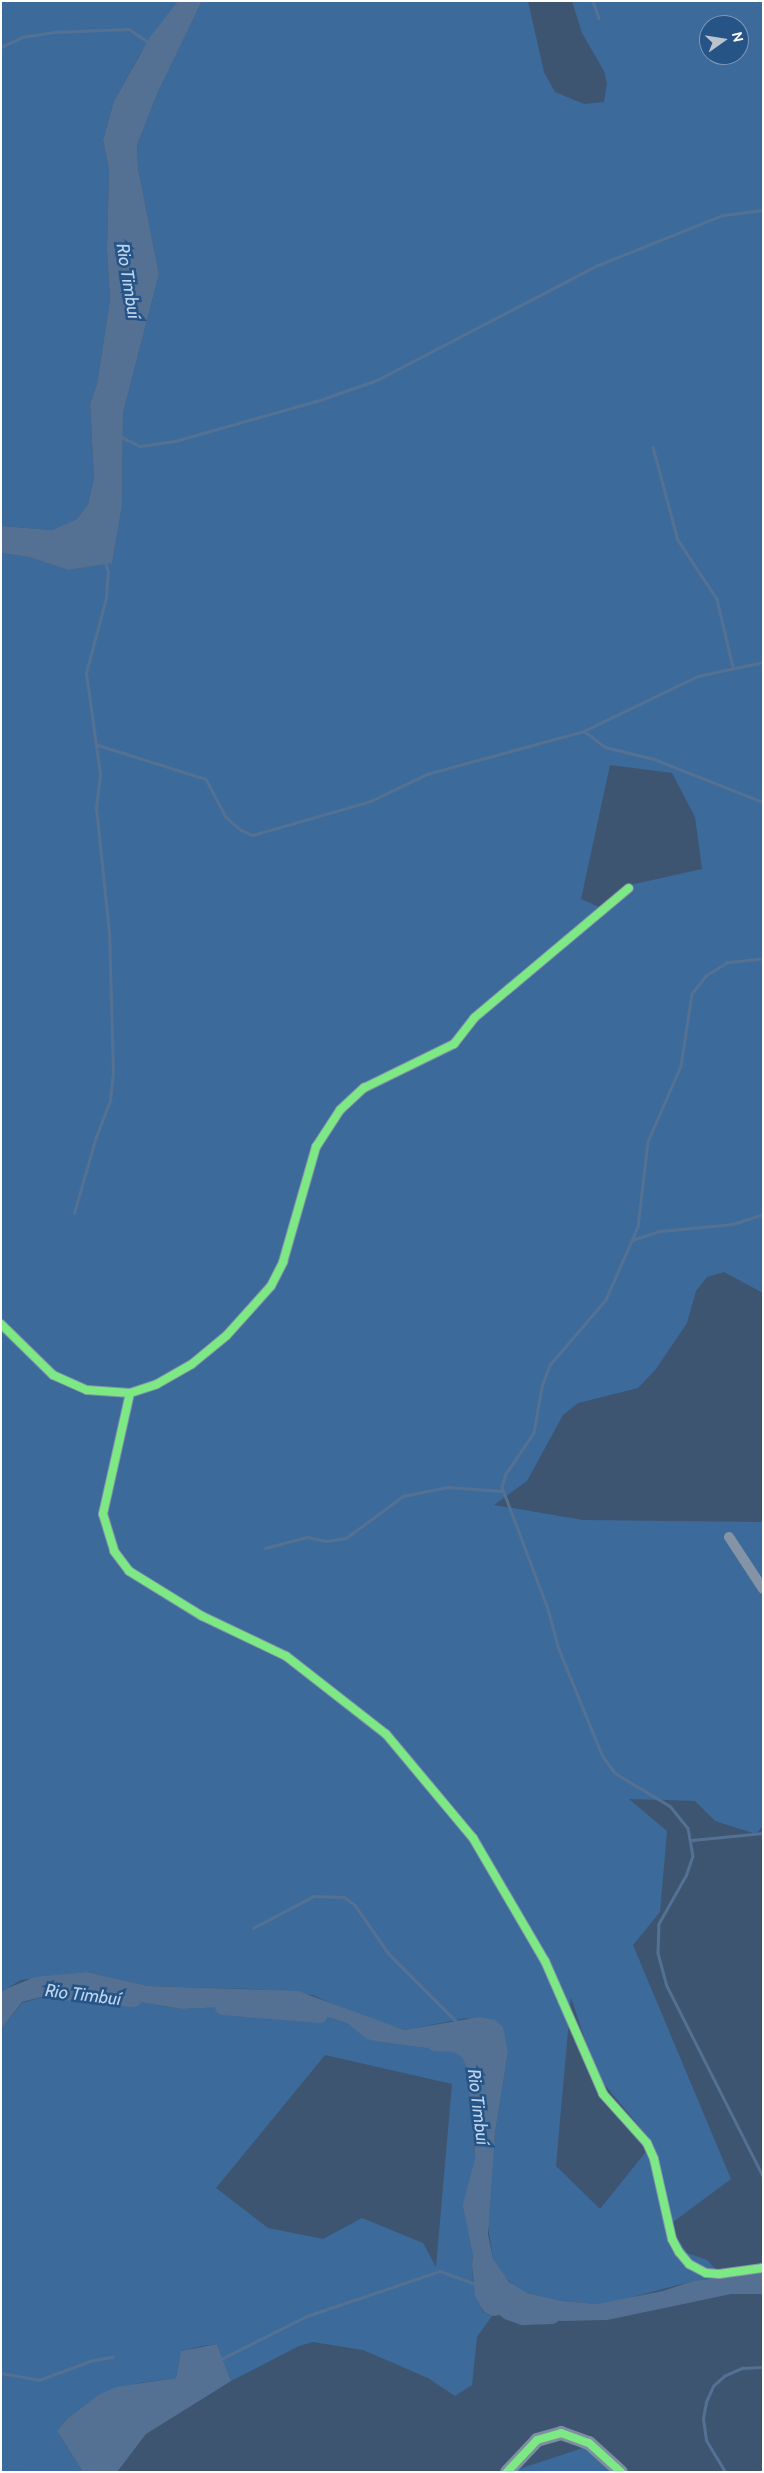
<!DOCTYPE html>
<meta charset="utf-8">
<style>
body{margin:0}
#map{position:relative;width:764px;height:2473px;overflow:hidden;background:#3d5570;font-family:Cabin,sans-serif}
div>[style]{position:absolute}
[style*='--x']{left:calc(var(--x)*1px);top:calc(var(--y)*1px);width:calc(var(--w)*1px);rotate:calc(var(--a)*1deg)}
.green>*{inset:0;background:#3c6b9b}
.water>*{inset:0;background:#547193}
.stream>*{height:2.5px;margin:-1.25px;padding:0 1.25px;transform-origin:1.25px;border-radius:1.25px;background:#547193}
.river>*{height:16px;margin:-8px;padding:0 8px;transform-origin:8px;border-radius:8px;background:#547193}
.street>*{height:10px;margin:-5px;padding:0 5px;transform-origin:5px;border-radius:5px;background:#8494a6}
.secondary>*{height:14px;margin:-7px;padding:0 7px;transform-origin:7px;border-radius:7px;background:#7e8fa2}
.cycleway>*{height:8px;margin:-4px;padding:0 4px;transform-origin:4px;border-radius:4px;background:#7ce984}
span{translate:-50% -50%;white-space:nowrap;text-align:center;line-height:1.15;-webkit-text-stroke:5px #275486;paint-order:stroke}
.water-label{font-size:18px;color:#bed6ef;font-style:italic}
.frame{position:absolute;inset:0;border:2px solid #fff;pointer-events:none}
.north{position:absolute;left:699px;top:15px;width:50px;height:50px;box-sizing:border-box;background:#275486;border:1px solid #7d98b6;border-radius:50%;rotate:77deg;font-size:14px;font-weight:700;line-height:20px;text-align:center;color:#fff}
.north::after{content:'';display:block;margin:auto;width:18px;height:22px;background:#bbc4cd;clip-path:polygon(50% 0,100% 100%,50% 72%,0 100%)}
</style>
<div id="map">
<div class="green">
<div style="clip-path:polygon(1px 1px,178px 1px,140px 54px,114px 101px,103px 140px,109px 169px,107px 250px,110px 300px,97px 384px,90px 404px,94px 478px,88px 504px,77px 519px,52px 530px,1px 526px)"></div>
<div style="clip-path:polygon(evenodd,202px 1px,528px 1px,544px 72px,555px 92px,584px 104px,604px 102px,607px 83px,604px 71px,582px 33px,572px 1px,763px 1px,763px 1293px,724px 1272px,707px 1277px,696px 1291px,687px 1323px,656px 1369px,638px 1388px,578px 1403px,563px 1415px,527px 1481px,494px 1505px,583px 1520px,763px 1522px,763px 1826px,756px 1834px,715px 1821px,695px 1801px,629px 1799px,667px 1831px,660px 1912px,633px 1945px,731px 2179px,669px 2225px,687px 2253px,707px 2260px,723px 2277px,693px 2281px,621px 2300px,597px 2304px,562px 2301px,527px 2293px,516px 2288px,501px 2273px,493px 2259px,487px 2219px,495px 2133px,508px 2052px,467px 2018px,404px 2030px,359px 2016px,313px 1995px,254px 1989px,148px 1986px,87px 1972px,21px 1980px,1px 1992px,1px 553px,29px 557px,68px 570px,112px 562px,122px 506px,123px 413px,159px 274px,138px 168px,137px 145px,158px 92px,202px 1px,709px 25px,739px 25px,739px 55px,709px 55px,709px 25px,202px 1px,610px 765px,672px 773px,695px 817px,702px 869px,630px 885px,606px 910px,581px 899px,610px 765px,202px 1px,571px 1997px,596px 2074px,653px 2143px,600px 2209px,556px 2166px,571px 1997px)"></div>
<div style="clip-path:polygon(evenodd,79px 1992px,182px 2009px,266px 2005px,314px 2013px,347px 2023px,367px 2038px,380px 2042px,426px 2048px,455px 2044px,471px 2051px,477px 2078px,474px 2139px,478px 2207px,472px 2265px,473px 2282px,483px 2312px,492px 2316px,477px 2337px,472px 2385px,455px 2396px,428px 2378px,363px 2350px,313px 2342px,299px 2346px,231px 2381px,217px 2344px,202px 2346px,181px 2351px,176px 2378px,140px 2383px,98px 2395px,67px 2419px,57px 2431px,83px 2472px,1px 2472px,1px 2029px,22px 2003px,56px 1993px,79px 1992px,325px 2055px,452px 2084px,436px 2267px,423px 2243px,362px 2218px,323px 2239px,268px 2228px,216px 2188px,325px 2055px)"></div>
<div style="clip-path:polygon(586px 2447px,613px 2472px,510px 2472px)"></div>
</div>
<div class="water">
<div style="clip-path:polygon(178px 1px,202px 1px,158px 92px,137px 145px,138px 168px,159px 274px,123px 413px,122px 506px,112px 563px,68px 570px,29px 557px,1px 553px,1px 526px,52px 530px,77px 519px,88px 504px,94px 478px,90px 404px,97px 384px,110px 300px,107px 250px,109px 169px,103px 140px,114px 101px,150px 37px)"></div>
<div style="clip-path:polygon(87px 1972px,148px 1986px,298px 1991px,404px 2030px,480px 2017px,495px 2020px,503px 2027px,508px 2052px,495px 2133px,488px 2234px,493px 2259px,509px 2282px,527px 2293px,562px 2301px,597px 2304px,663px 2291px,693px 2281px,763px 2272px,763px 2294px,731px 2294px,607px 2320px,561px 2321px,522px 2313px,492px 2316px,484px 2312px,475px 2296px,472px 2265px,478px 2207px,474px 2139px,477px 2078px,471px 2051px,455px 2044px,426px 2048px,380px 2042px,367px 2039px,347px 2023px,314px 2013px,266px 2005px,182px 2009px,79px 1992px,56px 1993px,22px 2002px,1px 2029px,1px 1992px,8px 1988px,35px 1977px)"></div>
<div style="clip-path:polygon(217px 2344px,231px 2381px,146px 2434px,117px 2472px,83px 2472px,57px 2431px,67px 2419px,98px 2395px,116px 2387px,176px 2378px,181px 2351px)"></div>
</div>
<div class="stream">
<div style="--x:593;--y:1;--w:18;--a:71"></div>
<div style="--x:1;--y:47;--w:23;--a:-25"></div>
<div style="--x:22;--y:37;--w:32;--a:-9"></div>
<div style="--x:54;--y:32;--w:75;--a:-2.3"></div>
<div style="--x:129;--y:29;--w:25;--a:34"></div>
<div style="--x:120;--y:436;--w:22;--a:27"></div>
<div style="--x:140;--y:446;--w:35;--a:-8"></div>
<div style="--x:175;--y:441;--w:151;--a:-15.8"></div>
<div style="--x:320;--y:400;--w:60;--a:-19.3"></div>
<div style="--x:377;--y:380;--w:247;--a:-27.5"></div>
<div style="--x:596;--y:266;--w:137;--a:-21.9"></div>
<div style="--x:723;--y:215;--w:40;--a:-7.1"></div>
<div style="--x:653;--y:447;--w:96;--a:75"></div>
<div style="--x:678;--y:540;--w:71;--a:56.5"></div>
<div style="--x:717;--y:599;--w:70;--a:76.8"></div>
<div style="--x:584;--y:731;--w:26;--a:37"></div>
<div style="--x:605;--y:747;--w:50;--a:13.8"></div>
<div style="--x:654;--y:759;--w:117;--a:21.5"></div>
<div style="--x:98;--y:745;--w:113;--a:17.5"></div>
<div style="--x:206;--y:779;--w:43;--a:62.2"></div>
<div style="--x:226;--y:817;--w:20;--a:41"></div>
<div style="--x:241;--y:830;--w:13;--a:23"></div>
<div style="--x:253;--y:835;--w:123;--a:-16.1"></div>
<div style="--x:371;--y:801;--w:62;--a:-25.7"></div>
<div style="--x:427;--y:774;--w:163;--a:-15.3"></div>
<div style="--x:584;--y:731;--w:127;--a:-25.8"></div>
<div style="--x:698;--y:676;--w:66;--a:-12.2"></div>
<div style="--x:763;--y:959;--w:36;--a:174"></div>
<div style="--x:727;--y:963;--w:25;--a:148"></div>
<div style="--x:706;--y:976;--w:23;--a:128"></div>
<div style="--x:692;--y:994;--w:73;--a:98.7"></div>
<div style="--x:681;--y:1066;--w:83;--a:113.5"></div>
<div style="--x:648;--y:1142;--w:86;--a:96.7"></div>
<div style="--x:638;--y:1227;--w:80;--a:113.7"></div>
<div style="--x:606;--y:1300;--w:86;--a:130.7"></div>
<div style="--x:550;--y:1365;--w:23;--a:110"></div>
<div style="--x:542;--y:1387;--w:47;--a:99.9"></div>
<div style="--x:534;--y:1433;--w:50;--a:124.3"></div>
<div style="--x:506;--y:1474;--w:14;--a:107"></div>
<div style="--x:502;--y:1487;--w:130;--a:69.3"></div>
<div style="--x:548;--y:1609;--w:41;--a:74.6"></div>
<div style="--x:559;--y:1649;--w:114;--a:67.9"></div>
<div style="--x:602;--y:1755;--w:22;--a:54"></div>
<div style="--x:615;--y:1773;--w:64;--a:31"></div>
<div style="--x:670;--y:1806;--w:28;--a:51"></div>
<div style="--x:688;--y:1828;--w:28;--a:80"></div>
<div style="--x:693;--y:1856;--w:21;--a:109"></div>
<div style="--x:686;--y:1876;--w:55;--a:119.4"></div>
<div style="--x:659;--y:1924;--w:29;--a:92"></div>
<div style="--x:658;--y:1953;--w:34;--a:75"></div>
<div style="--x:667;--y:1986;--w:213;--a:63.2"></div>
<div style="--x:74;--y:1213;--w:79;--a:-73.9"></div>
<div style="--x:96;--y:1137;--w:40;--a:-69"></div>
<div style="--x:110;--y:1100;--w:27;--a:-84"></div>
<div style="--x:113;--y:1073;--w:140;--a:-91.6"></div>
<div style="--x:109;--y:933;--w:126;--a:-95.9"></div>
<div style="--x:96;--y:808;--w:34;--a:-83"></div>
<div style="--x:100;--y:774;--w:102;--a:-97.9"></div>
<div style="--x:86;--y:673;--w:78;--a:-75.1"></div>
<div style="--x:106;--y:598;--w:26;--a:-86"></div>
<div style="--x:108;--y:572;--w:10;--a:-107"></div>
<div style="--x:632;--y:1240;--w:29;--a:-18"></div>
<div style="--x:660;--y:1231;--w:73;--a:-5.5"></div>
<div style="--x:733;--y:1224;--w:32;--a:-18"></div>
<div style="--x:265;--y:1548;--w:43;--a:-14.7"></div>
<div style="--x:307;--y:1537;--w:20;--a:11"></div>
<div style="--x:327;--y:1541;--w:19;--a:-9"></div>
<div style="--x:346;--y:1538;--w:71;--a:-36.4"></div>
<div style="--x:403;--y:1496;--w:46;--a:-11.3"></div>
<div style="--x:448;--y:1487;--w:54;--a:4.2"></div>
<div style="--x:692;--y:1840;--w:71;--a:-5.6"></div>
<div style="--x:253;--y:1928;--w:69;--a:-27.7"></div>
<div style="--x:314;--y:1896;--w:30;--a:2"></div>
<div style="--x:344;--y:1897;--w:14;--a:36"></div>
<div style="--x:355;--y:1905;--w:60;--a:55.2"></div>
<div style="--x:389;--y:1954;--w:98;--a:45"></div>
<div style="--x:221;--y:2359;--w:96;--a:-26.6"></div>
<div style="--x:307;--y:2316;--w:140;--a:-18.7"></div>
<div style="--x:440;--y:2271;--w:37;--a:20"></div>
<div style="--x:1;--y:2373;--w:39;--a:10"></div>
<div style="--x:39;--y:2380;--w:58;--a:-20.3"></div>
<div style="--x:93;--y:2360;--w:20;--a:-9"></div>
<div style="--x:725;--y:2472;--w:37;--a:-121"></div>
<div style="--x:706;--y:2440;--w:22;--a:-98"></div>
<div style="--x:703;--y:2418;--w:16;--a:-79"></div>
<div style="--x:706;--y:2402;--w:17;--a:-66"></div>
<div style="--x:713;--y:2386;--w:15;--a:-42"></div>
<div style="--x:724;--y:2376;--w:20;--a:-24"></div>
<div style="--x:742;--y:2368;--w:21;--a:-3"></div>
</div>
<div class="river">
<div style="--x:44;--y:1990;--w:90;--a:5.7"></div>
<div style="--x:223;--y:2007;--w:97;--a:4.7"></div>
<div style="--x:435;--y:2043;--w:19;--a:3"></div>
<div style="--x:454;--y:2044;--w:11;--a:22"></div>
<div style="--x:464;--y:2048;--w:9;--a:49"></div>
<div style="--x:470;--y:2055;--w:14;--a:65"></div>
<div style="--x:476;--y:2068;--w:34;--a:87"></div>
<div style="--x:480;--y:2249;--w:45;--a:-101.6"></div>
<div style="--x:471;--y:2205;--w:42;--a:-75"></div>
<div style="--x:494;--y:2300;--w:19;--a:39"></div>
<div style="--x:509;--y:2312;--w:15;--a:20"></div>
<div style="--x:523;--y:2317;--w:29;--a:-2"></div>
</div>
<div class="street">
<div style="--x:1;--y:1324;--w:73;--a:44.4"></div>
<div style="--x:53;--y:1375;--w:37;--a:24"></div>
<div style="--x:87;--y:1390;--w:43;--a:4"></div>
<div style="--x:130;--y:1393;--w:28;--a:-18"></div>
<div style="--x:157;--y:1384;--w:40;--a:-29.7"></div>
<div style="--x:192;--y:1364;--w:45;--a:-39.6"></div>
<div style="--x:227;--y:1335;--w:66;--a:-48.1"></div>
<div style="--x:271;--y:1286;--w:27;--a:-63"></div>
<div style="--x:283;--y:1262;--w:120;--a:-74"></div>
<div style="--x:316;--y:1147;--w:44;--a:-57"></div>
<div style="--x:340;--y:1110;--w:33;--a:-43"></div>
<div style="--x:364;--y:1088;--w:100;--a:-26.1"></div>
<div style="--x:454;--y:1044;--w:33;--a:-52"></div>
<div style="--x:474;--y:1018;--w:202;--a:-40"></div>
<div style="--x:130;--y:1393;--w:124;--a:102.6"></div>
<div style="--x:103;--y:1514;--w:39;--a:73"></div>
<div style="--x:114;--y:1551;--w:25;--a:53"></div>
<div style="--x:129;--y:1571;--w:86;--a:31.7"></div>
<div style="--x:202;--y:1616;--w:93;--a:25.5"></div>
<div style="--x:286;--y:1656;--w:127;--a:38"></div>
<div style="--x:386;--y:1734;--w:136;--a:50.1"></div>
<div style="--x:473;--y:1838;--w:143;--a:59.7"></div>
<div style="--x:545;--y:1961;--w:145;--a:66.4"></div>
<div style="--x:603;--y:2094;--w:66;--a:48.1"></div>
<div style="--x:647;--y:2143;--w:17;--a:66"></div>
<div style="--x:654;--y:2159;--w:82;--a:77.3"></div>
<div style="--x:672;--y:2239;--w:15;--a:62"></div>
<div style="--x:679;--y:2252;--w:16;--a:50"></div>
<div style="--x:689;--y:2264;--w:19;--a:28"></div>
<div style="--x:706;--y:2273;--w:13;--a:4"></div>
<div style="--x:719;--y:2274;--w:44;--a:-7.8"></div>
<div style="--x:729;--y:1537;--w:62;--a:56.8"></div>
</div>
<div class="secondary">
<div style="--x:507;--y:2472;--w:44;--a:-46.8"></div>
<div style="--x:537;--y:2440;--w:25;--a:-16"></div>
<div style="--x:561;--y:2433;--w:30;--a:20"></div>
<div style="--x:589;--y:2443;--w:43;--a:42.2"></div>
</div>
<div class="cycleway">
<div style="--x:1;--y:1324;--w:73;--a:44.4"></div>
<div style="--x:53;--y:1375;--w:37;--a:24"></div>
<div style="--x:87;--y:1390;--w:43;--a:4"></div>
<div style="--x:130;--y:1393;--w:28;--a:-18"></div>
<div style="--x:157;--y:1384;--w:40;--a:-29.7"></div>
<div style="--x:192;--y:1364;--w:45;--a:-39.6"></div>
<div style="--x:227;--y:1335;--w:66;--a:-48.1"></div>
<div style="--x:271;--y:1286;--w:27;--a:-63"></div>
<div style="--x:283;--y:1262;--w:120;--a:-74"></div>
<div style="--x:316;--y:1147;--w:44;--a:-57"></div>
<div style="--x:340;--y:1110;--w:33;--a:-43"></div>
<div style="--x:364;--y:1088;--w:100;--a:-26.1"></div>
<div style="--x:454;--y:1044;--w:33;--a:-52"></div>
<div style="--x:474;--y:1018;--w:202;--a:-40"></div>
<div style="--x:130;--y:1393;--w:124;--a:102.6"></div>
<div style="--x:103;--y:1514;--w:39;--a:73"></div>
<div style="--x:114;--y:1551;--w:25;--a:53"></div>
<div style="--x:129;--y:1571;--w:86;--a:31.7"></div>
<div style="--x:202;--y:1616;--w:93;--a:25.5"></div>
<div style="--x:286;--y:1656;--w:127;--a:38"></div>
<div style="--x:386;--y:1734;--w:136;--a:50.1"></div>
<div style="--x:473;--y:1838;--w:143;--a:59.7"></div>
<div style="--x:545;--y:1961;--w:145;--a:66.4"></div>
<div style="--x:603;--y:2094;--w:66;--a:48.1"></div>
<div style="--x:647;--y:2143;--w:17;--a:66"></div>
<div style="--x:654;--y:2159;--w:82;--a:77.3"></div>
<div style="--x:672;--y:2239;--w:15;--a:62"></div>
<div style="--x:679;--y:2252;--w:16;--a:50"></div>
<div style="--x:689;--y:2264;--w:19;--a:28"></div>
<div style="--x:706;--y:2273;--w:13;--a:4"></div>
<div style="--x:719;--y:2274;--w:44;--a:-7.8"></div>
<div style="--x:507;--y:2472;--w:44;--a:-46.8"></div>
<div style="--x:537;--y:2440;--w:25;--a:-16"></div>
<div style="--x:561;--y:2433;--w:30;--a:20"></div>
<div style="--x:589;--y:2443;--w:43;--a:42.2"></div>
</div>
<div class="water-label">
<span style="left:128px;top:281px;rotate:81deg">Rio Timbuí</span>
<span style="left:83px;top:1995px;rotate:7deg">Rio Timbuí</span>
<span style="left:478px;top:2107px;rotate:83deg">Rio Timbuí</span>
</div>
<div class="frame"></div>
<div class="north">N</div>
</div>
